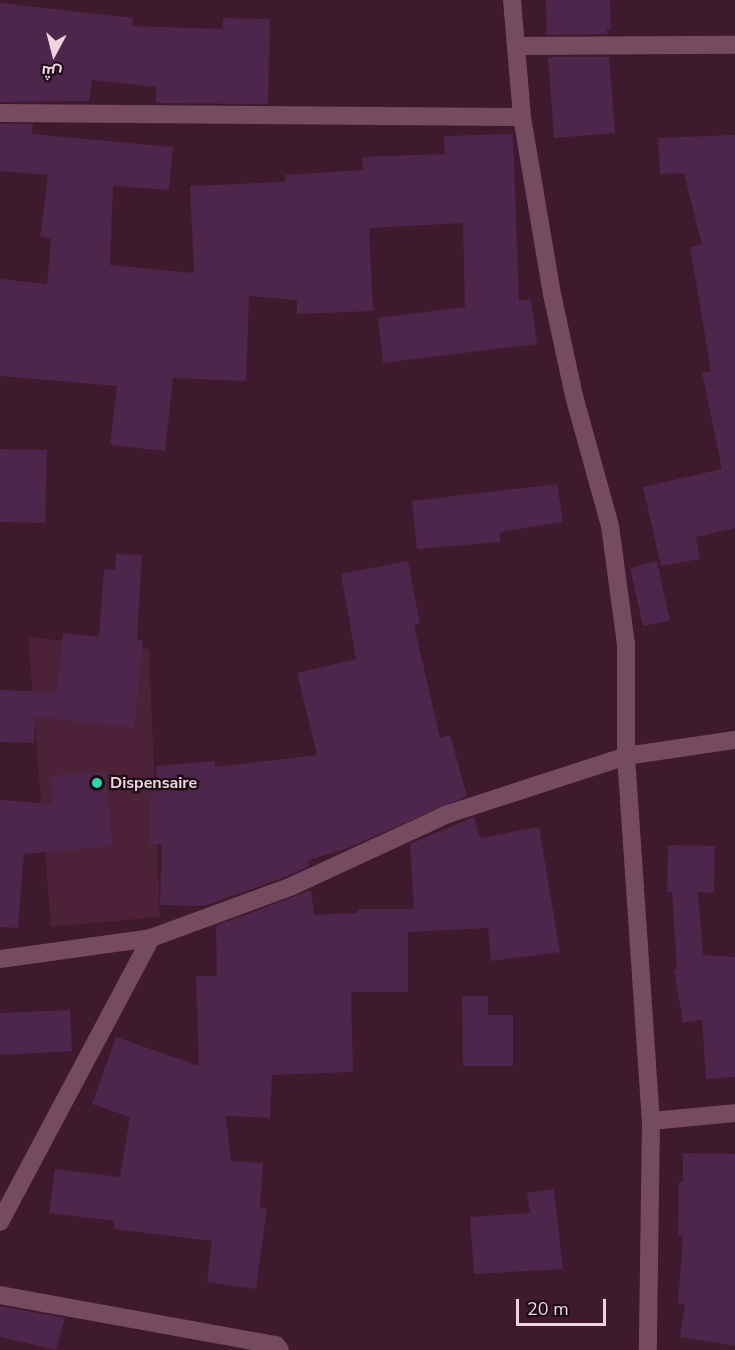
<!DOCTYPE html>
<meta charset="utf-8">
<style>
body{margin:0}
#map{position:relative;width:735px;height:1350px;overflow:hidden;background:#3f192c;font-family:"Nunito Sans",Cairo,sans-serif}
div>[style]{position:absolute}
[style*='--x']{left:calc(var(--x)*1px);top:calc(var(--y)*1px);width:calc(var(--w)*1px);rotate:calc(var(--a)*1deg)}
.built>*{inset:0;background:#4d2137}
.building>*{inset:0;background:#4f264b}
.street>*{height:18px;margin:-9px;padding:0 9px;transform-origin:9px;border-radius:9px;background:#764b5f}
.secondary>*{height:18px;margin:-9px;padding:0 9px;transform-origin:9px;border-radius:9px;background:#764b5f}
.dots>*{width:16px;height:16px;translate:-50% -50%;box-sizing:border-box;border:3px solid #1c0b13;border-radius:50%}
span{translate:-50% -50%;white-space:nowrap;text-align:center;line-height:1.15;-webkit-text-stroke:4.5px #1c0b13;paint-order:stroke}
.poi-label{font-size:16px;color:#efd5e0;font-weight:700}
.left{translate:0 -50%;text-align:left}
.north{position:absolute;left:24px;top:24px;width:60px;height:60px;-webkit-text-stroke:4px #1c0b13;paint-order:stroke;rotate:187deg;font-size:16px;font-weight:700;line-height:24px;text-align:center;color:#efd5e0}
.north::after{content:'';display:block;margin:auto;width:21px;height:27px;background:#efd5e0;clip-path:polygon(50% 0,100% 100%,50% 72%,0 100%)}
.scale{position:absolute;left:516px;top:1299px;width:90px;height:27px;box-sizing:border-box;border:3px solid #efd5e0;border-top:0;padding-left:8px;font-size:18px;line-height:21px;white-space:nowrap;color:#efd5e0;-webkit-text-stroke:4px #1c0b13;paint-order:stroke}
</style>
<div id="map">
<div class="built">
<div style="clip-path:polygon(28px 637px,149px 649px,160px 917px,51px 927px)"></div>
</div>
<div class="building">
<div style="clip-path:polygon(546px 0,610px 0,611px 29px,607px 29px,607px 34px,547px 35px)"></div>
<div style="clip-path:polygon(0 3px,133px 18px,132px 26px,222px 29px,223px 18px,270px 19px,268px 104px,156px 103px,156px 87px,92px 80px,89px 101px,0 102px)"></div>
<div style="clip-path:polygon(548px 57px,609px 57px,615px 133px,554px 138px)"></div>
<div style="clip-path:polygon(0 124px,33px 124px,32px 134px,173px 147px,169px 190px,113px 186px,110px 265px,194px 273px,190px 186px,285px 182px,285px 175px,363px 170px,362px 157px,445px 154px,444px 136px,513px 134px,519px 301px,531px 299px,537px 344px,383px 363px,378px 318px,465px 307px,463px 223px,369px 228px,373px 311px,297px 314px,297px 300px,249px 296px,246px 381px,173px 378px,165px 451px,110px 445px,117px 386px,0 376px,0 279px,47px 284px,51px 239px,40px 237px,48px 175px,0 171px)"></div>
<div style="clip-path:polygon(735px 135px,735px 528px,696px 537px,700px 559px,661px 566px,643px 487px,722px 469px,702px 373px,711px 371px,690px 247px,702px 245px,684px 173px,660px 174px,658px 138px)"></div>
<div style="clip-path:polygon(0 449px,47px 450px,45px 523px,0 522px)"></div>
<div style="clip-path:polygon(557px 484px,563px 522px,500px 532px,500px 542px,417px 549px,412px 501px)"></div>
<div style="clip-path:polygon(116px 554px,142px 555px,137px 640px,143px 641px,134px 728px,35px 717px,34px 743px,0 742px,0 690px,57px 692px,63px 633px,99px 637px,104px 569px,115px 570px)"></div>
<div style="clip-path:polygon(408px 561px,420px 624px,414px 625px,440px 738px,450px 735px,467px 796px,348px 848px,308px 860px,309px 866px,288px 876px,204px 906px,160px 905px,162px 844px,149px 844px,151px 794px,154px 795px,157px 766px,215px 761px,215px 767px,317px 755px,297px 673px,356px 659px,341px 574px)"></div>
<div style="clip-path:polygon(657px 561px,670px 621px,643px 626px,630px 568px)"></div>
<div style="clip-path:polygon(106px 771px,112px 846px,24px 854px,18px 928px,0 927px,0 800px,53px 804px,51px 776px)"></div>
<div style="clip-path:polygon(474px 817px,480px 838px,539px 827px,560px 952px,491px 961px,488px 928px,408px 932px,408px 992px,351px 992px,353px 1072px,272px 1075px,270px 1118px,226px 1116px,231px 1161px,263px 1163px,260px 1207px,267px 1208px,256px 1289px,207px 1282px,212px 1241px,114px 1229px,115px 1221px,49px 1213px,55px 1169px,120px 1177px,130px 1117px,92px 1104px,116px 1037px,199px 1066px,196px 976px,217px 976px,216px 926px,311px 890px,314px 915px,357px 913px,357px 909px,414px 909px,410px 844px)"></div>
<div style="clip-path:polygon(668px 845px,715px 846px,714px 893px,698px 892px,703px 955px,735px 957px,735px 1077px,706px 1079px,702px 1020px,683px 1023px,674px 970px,677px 969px,672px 892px,667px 892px)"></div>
<div style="clip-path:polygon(462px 996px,488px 996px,488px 1015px,513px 1015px,513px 1066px,463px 1066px)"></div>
<div style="clip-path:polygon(70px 1010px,72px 1051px,0 1055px,0 1013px)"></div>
<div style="clip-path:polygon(683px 1153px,735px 1154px,735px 1346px,680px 1337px,685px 1304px,678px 1304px,683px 1236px,678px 1236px,679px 1182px,683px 1182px)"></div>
<div style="clip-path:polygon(554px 1189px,563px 1269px,474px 1274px,470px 1217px,530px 1213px,527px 1193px)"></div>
<div style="clip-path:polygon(0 1306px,65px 1318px,56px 1350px,0 1337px)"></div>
</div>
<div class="street">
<div style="--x:516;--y:46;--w:219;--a:-0.3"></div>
<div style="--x:0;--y:113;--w:522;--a:0.44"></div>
<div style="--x:626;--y:756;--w:110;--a:-8.4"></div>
<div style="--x:651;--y:1121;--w:84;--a:-5.4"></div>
<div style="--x:0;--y:1222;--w:322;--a:-62"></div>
<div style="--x:0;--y:1295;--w:280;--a:10.3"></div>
<div style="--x:276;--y:1345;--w:6;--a:51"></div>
</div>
<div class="secondary">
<div style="--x:512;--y:0;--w:117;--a:85.1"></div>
<div style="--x:522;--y:117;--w:180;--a:80.4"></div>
<div style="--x:552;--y:294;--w:104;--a:77.8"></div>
<div style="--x:574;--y:396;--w:135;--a:74.5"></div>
<div style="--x:610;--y:526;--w:119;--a:82.3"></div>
<div style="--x:626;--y:644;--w:112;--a:90"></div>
<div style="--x:626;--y:756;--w:366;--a:86.1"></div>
<div style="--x:651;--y:1121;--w:229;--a:90.8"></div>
<div style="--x:0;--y:959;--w:152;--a:-7.9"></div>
<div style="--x:151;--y:938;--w:150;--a:-20.2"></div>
<div style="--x:292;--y:886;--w:172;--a:-24.8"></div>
<div style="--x:448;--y:814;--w:187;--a:-18"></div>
</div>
<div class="dots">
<div style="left:97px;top:783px;background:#2ed4ab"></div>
</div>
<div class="poi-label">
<span class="left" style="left:110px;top:783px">Dispensaire</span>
</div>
<div class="north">ش</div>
<div class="scale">20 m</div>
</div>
